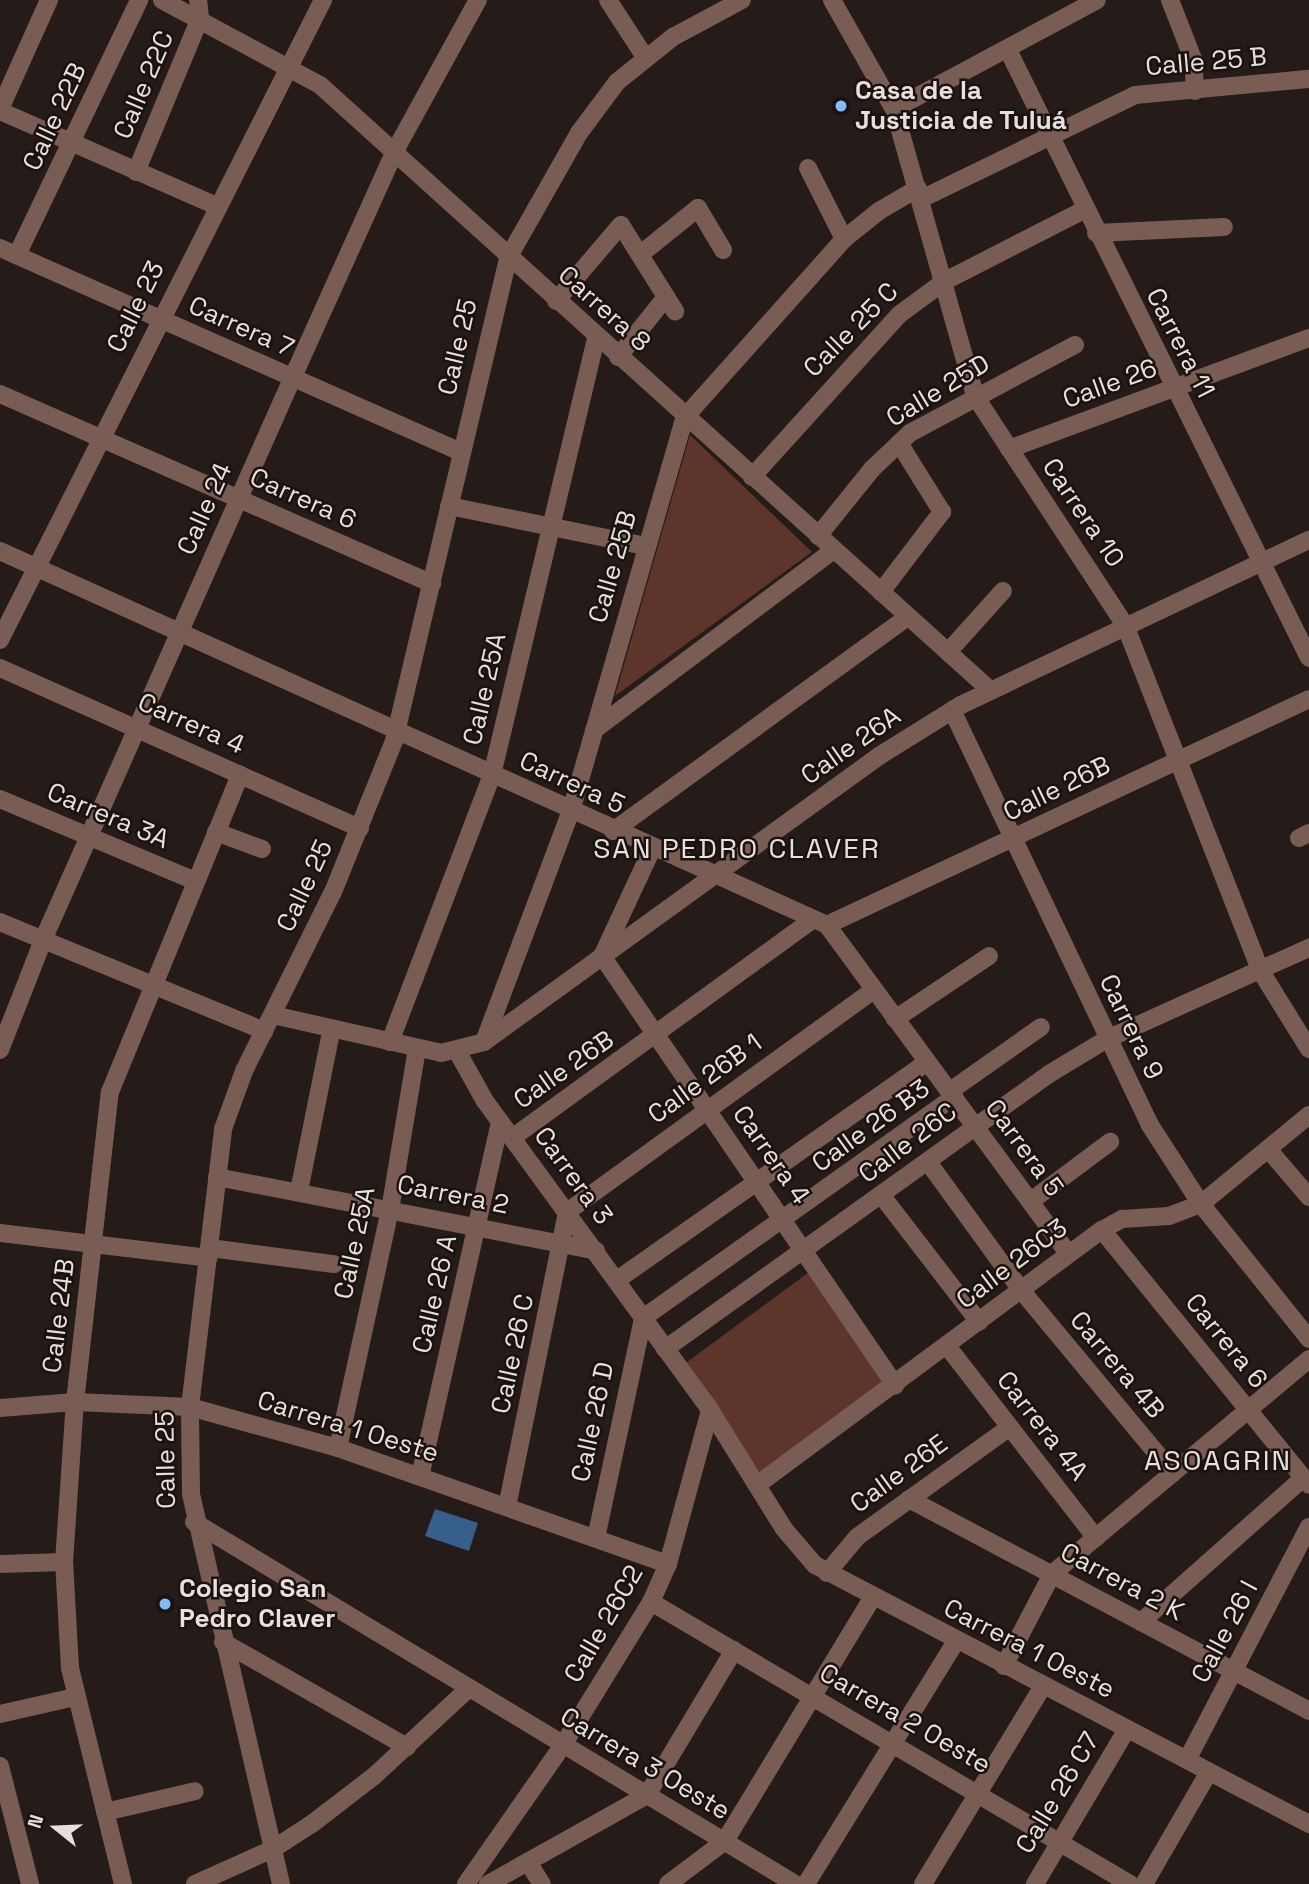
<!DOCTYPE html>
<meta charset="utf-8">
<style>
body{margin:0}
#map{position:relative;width:1309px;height:1884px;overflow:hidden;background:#251b18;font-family:"Space Grotesk",sans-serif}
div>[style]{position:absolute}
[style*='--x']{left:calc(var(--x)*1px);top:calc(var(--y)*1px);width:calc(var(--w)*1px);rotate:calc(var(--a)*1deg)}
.green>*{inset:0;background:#5e352a}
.water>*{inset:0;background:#365f8c}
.minor>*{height:18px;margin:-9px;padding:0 9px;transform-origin:9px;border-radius:9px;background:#795d55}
.dots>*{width:19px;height:19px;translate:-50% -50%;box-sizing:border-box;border:4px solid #1b120f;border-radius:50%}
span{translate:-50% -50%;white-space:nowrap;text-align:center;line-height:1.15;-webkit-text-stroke:5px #1b120f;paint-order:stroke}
.street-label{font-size:26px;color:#e8e0de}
.poi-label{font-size:26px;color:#e8e0de;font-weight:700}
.left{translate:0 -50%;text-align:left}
.neighbourhood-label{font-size:28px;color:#e8e0de;letter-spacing:2px}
.north{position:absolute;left:21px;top:1793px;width:70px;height:70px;-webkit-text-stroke:5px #1b120f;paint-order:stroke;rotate:288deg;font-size:19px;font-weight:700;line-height:28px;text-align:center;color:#e8e0de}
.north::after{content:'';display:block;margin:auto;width:24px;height:32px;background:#e8e0de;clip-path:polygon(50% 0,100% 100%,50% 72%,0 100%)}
</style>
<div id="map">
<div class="green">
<div style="clip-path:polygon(690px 435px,812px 552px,615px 696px)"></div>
<div style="clip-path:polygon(812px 1270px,888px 1386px,761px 1474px,683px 1365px)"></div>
</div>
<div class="water">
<div style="clip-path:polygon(435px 1509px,478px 1523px,469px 1551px,425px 1536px)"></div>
</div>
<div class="minor">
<div style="--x:162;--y:0;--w:179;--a:28.3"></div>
<div style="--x:320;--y:85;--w:901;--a:42.08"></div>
<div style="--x:608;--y:0;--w:68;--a:57"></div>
<div style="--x:832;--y:0;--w:125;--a:60.4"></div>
<div style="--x:894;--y:109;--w:298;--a:74.2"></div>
<div style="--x:975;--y:396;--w:274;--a:56.8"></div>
<div style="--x:1125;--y:625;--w:370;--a:68.6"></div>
<div style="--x:1260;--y:970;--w:93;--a:58.2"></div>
<div style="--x:1170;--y:0;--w:63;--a:68.7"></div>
<div style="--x:1193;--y:59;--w:32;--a:86"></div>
<div style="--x:1008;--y:50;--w:678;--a:63.66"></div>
<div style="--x:0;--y:109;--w:120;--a:-65.8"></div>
<div style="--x:894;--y:109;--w:230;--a:-28.2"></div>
<div style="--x:0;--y:111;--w:236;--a:23.7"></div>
<div style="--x:808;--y:168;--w:80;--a:63.1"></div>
<div style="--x:136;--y:172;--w:167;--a:-67.4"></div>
<div style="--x:200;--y:18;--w:18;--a:-96"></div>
<div style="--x:921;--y:199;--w:238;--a:-25.9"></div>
<div style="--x:1135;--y:95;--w:175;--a:-5.3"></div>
<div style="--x:1096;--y:233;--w:128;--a:-2.7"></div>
<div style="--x:0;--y:248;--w:504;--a:23.87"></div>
<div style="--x:642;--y:253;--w:72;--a:-38.8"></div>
<div style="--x:698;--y:208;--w:49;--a:59.2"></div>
<div style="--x:17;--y:255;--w:283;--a:-64.4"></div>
<div style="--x:556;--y:301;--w:100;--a:-49.5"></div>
<div style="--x:621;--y:225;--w:102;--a:57.9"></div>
<div style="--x:618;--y:357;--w:77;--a:-51.3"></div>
<div style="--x:0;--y:394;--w:472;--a:23.7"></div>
<div style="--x:1009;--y:449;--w:320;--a:-20.3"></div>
<div style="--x:752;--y:477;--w:220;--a:-47.8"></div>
<div style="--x:900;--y:314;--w:56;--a:-36.3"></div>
<div style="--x:945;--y:281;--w:156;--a:-27.1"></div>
<div style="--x:449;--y:506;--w:201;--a:11.5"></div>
<div style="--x:818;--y:536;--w:86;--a:-51.1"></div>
<div style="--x:872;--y:469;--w:52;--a:-43.5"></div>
<div style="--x:910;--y:433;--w:187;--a:-28.1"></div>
<div style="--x:0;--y:551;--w:908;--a:24.33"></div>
<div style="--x:827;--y:925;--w:408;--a:53.7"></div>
<div style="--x:881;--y:592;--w:101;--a:-52.7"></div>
<div style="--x:942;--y:512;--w:81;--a:-121.9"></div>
<div style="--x:0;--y:640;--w:717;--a:-63.22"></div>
<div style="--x:948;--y:652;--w:82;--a:-48"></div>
<div style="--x:0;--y:668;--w:394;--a:24"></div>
<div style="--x:952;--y:710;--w:460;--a:64.5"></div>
<div style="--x:1150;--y:1125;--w:94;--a:57.2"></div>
<div style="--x:1201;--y:1204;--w:173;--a:51.3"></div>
<div style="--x:594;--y:730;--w:300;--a:-36.9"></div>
<div style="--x:0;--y:799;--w:212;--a:22.8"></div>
<div style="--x:613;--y:831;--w:364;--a:-36"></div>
<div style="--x:216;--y:832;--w:49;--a:20.3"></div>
<div style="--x:1299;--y:838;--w:11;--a:-27"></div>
<div style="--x:652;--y:849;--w:118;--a:115"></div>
<div style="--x:602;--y:956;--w:520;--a:55.67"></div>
<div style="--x:0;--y:922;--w:286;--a:22.4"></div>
<div style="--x:827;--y:925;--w:532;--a:-25.12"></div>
<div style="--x:273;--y:1015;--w:172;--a:12.7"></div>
<div style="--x:441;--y:1053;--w:44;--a:-14.3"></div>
<div style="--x:484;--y:1042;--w:488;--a:-35.9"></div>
<div style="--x:879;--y:756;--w:97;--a:-31.9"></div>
<div style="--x:961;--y:705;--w:385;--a:-25.4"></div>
<div style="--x:895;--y:1019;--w:113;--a:-33.8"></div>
<div style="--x:390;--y:1042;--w:286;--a:-69.1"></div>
<div style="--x:492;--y:775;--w:450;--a:-76.6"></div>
<div style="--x:484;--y:1042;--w:247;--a:-69.4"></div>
<div style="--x:571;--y:811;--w:410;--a:-73.9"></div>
<div style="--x:685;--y:417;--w:239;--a:-48.2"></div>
<div style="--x:844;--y:239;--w:45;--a:-38.7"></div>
<div style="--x:879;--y:211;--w:45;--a:-30.5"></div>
<div style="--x:0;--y:1050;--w:118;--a:-68.6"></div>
<div style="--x:43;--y:940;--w:614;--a:-66.07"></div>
<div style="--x:292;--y:379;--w:252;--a:-65.7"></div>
<div style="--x:396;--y:149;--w:170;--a:-61.2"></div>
<div style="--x:457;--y:1051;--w:57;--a:60.8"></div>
<div style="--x:485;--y:1101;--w:382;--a:53.9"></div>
<div style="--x:710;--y:1410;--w:140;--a:58.1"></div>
<div style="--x:784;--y:1529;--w:48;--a:49.3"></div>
<div style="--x:815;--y:1565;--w:558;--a:27.67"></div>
<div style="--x:950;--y:1091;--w:111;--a:-35.1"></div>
<div style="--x:512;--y:1138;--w:372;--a:-36"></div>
<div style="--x:1268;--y:1149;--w:63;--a:49.5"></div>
<div style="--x:928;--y:1162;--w:158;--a:54"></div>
<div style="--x:1021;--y:1290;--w:238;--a:50.3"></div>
<div style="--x:217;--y:1177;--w:386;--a:11"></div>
<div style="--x:299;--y:1191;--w:166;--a:-78.6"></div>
<div style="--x:882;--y:1196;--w:159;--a:52.4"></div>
<div style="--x:1031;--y:1201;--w:99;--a:-36.8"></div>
<div style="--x:1102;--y:1230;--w:328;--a:50.9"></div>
<div style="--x:0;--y:1233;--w:210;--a:6.8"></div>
<div style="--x:210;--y:1248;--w:125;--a:7.4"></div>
<div style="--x:617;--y:1280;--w:379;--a:-35.1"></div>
<div style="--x:947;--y:1346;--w:243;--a:52.2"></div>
<div style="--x:665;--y:1349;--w:472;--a:-35.6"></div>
<div style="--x:1049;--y:1074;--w:68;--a:-31.1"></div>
<div style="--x:1107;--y:1039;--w:222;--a:-24.3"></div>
<div style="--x:0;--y:1408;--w:75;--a:-4.6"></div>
<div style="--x:75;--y:1402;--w:115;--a:2.5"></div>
<div style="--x:190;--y:1407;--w:154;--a:15.5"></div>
<div style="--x:338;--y:1448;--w:350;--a:19.4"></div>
<div style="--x:338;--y:1448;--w:244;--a:-77.7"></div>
<div style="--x:390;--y:1210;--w:164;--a:-80.5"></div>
<div style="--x:420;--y:1477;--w:364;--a:-77.3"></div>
<div style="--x:757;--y:1485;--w:429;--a:-36.5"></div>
<div style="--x:1102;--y:1230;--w:23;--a:-29"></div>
<div style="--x:1122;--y:1219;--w:47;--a:-3.7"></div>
<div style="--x:1169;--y:1216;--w:34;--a:-21"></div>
<div style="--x:1201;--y:1204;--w:140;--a:-39.5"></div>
<div style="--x:909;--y:1499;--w:453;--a:27.9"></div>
<div style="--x:507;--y:1507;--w:301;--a:-78.5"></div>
<div style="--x:567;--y:1212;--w:379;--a:-35.9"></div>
<div style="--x:194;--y:1522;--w:702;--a:31.06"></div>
<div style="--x:596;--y:1538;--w:225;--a:-77.9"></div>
<div style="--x:643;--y:1318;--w:382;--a:-35.4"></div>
<div style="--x:0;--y:1564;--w:64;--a:-1.8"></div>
<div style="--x:827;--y:1573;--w:47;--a:-50.2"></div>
<div style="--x:857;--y:1537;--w:188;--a:-35.7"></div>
<div style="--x:651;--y:1602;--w:556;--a:30.49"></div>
<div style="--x:1141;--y:1622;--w:217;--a:-41.6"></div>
<div style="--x:223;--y:1642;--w:212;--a:29.7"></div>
<div style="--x:1004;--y:1666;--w:104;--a:-62.4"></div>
<div style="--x:1052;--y:1574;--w:335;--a:-39.9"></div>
<div style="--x:0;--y:1714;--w:77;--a:-12.8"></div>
<div style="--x:1187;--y:1760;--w:263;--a:-62.4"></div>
<div style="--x:0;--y:1766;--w:122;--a:75.7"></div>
<div style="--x:105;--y:1812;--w:92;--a:-13.1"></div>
<div style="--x:528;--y:1862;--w:26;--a:58"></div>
<div style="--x:123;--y:1884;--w:222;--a:-103.8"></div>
<div style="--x:70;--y:1668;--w:106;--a:-93.2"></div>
<div style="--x:64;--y:1562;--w:160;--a:-86.1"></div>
<div style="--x:75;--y:1402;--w:312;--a:-83.6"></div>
<div style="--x:110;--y:1092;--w:343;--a:-67.7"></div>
<div style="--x:195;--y:1884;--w:85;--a:-24.2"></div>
<div style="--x:273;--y:1849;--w:48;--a:-33"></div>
<div style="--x:313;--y:1823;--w:76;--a:-37.5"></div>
<div style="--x:373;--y:1777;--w:129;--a:-42.8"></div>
<div style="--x:281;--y:1884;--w:401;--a:-103"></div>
<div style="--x:191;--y:1493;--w:86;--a:-90.7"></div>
<div style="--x:190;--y:1407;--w:280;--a:-83.2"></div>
<div style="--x:223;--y:1129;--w:62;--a:-70.1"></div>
<div style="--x:244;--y:1071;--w:200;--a:-63.6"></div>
<div style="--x:333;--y:892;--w:163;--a:-68"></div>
<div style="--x:394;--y:741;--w:496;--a:-76.7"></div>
<div style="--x:508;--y:258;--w:144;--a:-60.4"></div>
<div style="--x:579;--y:133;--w:64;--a:-53.3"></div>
<div style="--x:617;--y:82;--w:72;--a:-38.8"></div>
<div style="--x:673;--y:37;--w:78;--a:-28.2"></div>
<div style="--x:466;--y:1884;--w:169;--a:-55.1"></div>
<div style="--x:563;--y:1745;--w:168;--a:-58.4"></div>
<div style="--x:651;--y:1602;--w:42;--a:-65.9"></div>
<div style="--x:668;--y:1564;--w:160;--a:-74.7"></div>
<div style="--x:488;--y:1884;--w:182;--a:-29.2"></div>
<div style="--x:647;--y:1795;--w:169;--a:-59"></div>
<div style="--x:668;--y:1884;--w:71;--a:-37"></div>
<div style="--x:725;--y:1841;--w:284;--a:-58.8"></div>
<div style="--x:806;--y:1884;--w:286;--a:-58.3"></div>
<div style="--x:923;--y:1884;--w:232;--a:-58.8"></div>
<div style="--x:1035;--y:1884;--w:180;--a:-59.3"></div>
<div style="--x:1144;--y:1884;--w:129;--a:-59.9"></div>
</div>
<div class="dots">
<div style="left:841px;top:106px;background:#83bcfb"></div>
<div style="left:165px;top:1604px;background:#83bcfb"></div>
</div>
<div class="street-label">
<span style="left:1206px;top:62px;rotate:-5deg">Calle 25 B</span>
<span style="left:144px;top:85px;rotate:-67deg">Calle 22C</span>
<span style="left:55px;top:117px;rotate:-65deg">Calle 22B</span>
<span style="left:136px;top:307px;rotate:-64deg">Calle 23</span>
<span style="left:604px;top:309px;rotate:42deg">Carrera 8</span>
<span style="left:241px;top:327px;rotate:24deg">Carrera 7</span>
<span style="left:851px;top:330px;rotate:-45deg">Calle 25 C</span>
<span style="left:1180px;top:343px;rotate:63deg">Carrera 11</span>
<span style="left:458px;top:347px;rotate:-77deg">Calle 25</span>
<span style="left:1110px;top:384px;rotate:-20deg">Calle 26</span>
<span style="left:938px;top:391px;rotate:-31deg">Calle 25D</span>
<span style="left:303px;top:499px;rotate:24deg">Carrera 6</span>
<span style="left:205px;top:509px;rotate:-66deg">Calle 24</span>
<span style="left:1083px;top:513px;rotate:56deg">Carrera 10</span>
<span style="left:613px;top:567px;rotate:-74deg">Calle 25B</span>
<span style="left:485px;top:689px;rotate:-77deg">Calle 25A</span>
<span style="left:191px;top:724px;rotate:24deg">Carrera 4</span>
<span style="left:851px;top:746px;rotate:-35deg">Calle 26A</span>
<span style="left:572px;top:783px;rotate:25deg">Carrera 5</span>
<span style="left:1057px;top:789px;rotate:-26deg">Calle 26B</span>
<span style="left:108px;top:816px;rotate:23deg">Carrera 3A</span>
<span style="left:305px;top:886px;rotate:-65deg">Calle 25</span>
<span style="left:1131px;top:1027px;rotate:64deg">Carrera 9</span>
<span style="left:564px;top:1070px;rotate:-35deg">Calle 26B</span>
<span style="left:705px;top:1079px;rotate:-36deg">Calle 26B 1</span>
<span style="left:871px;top:1126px;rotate:-36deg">Calle 26 B3</span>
<span style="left:908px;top:1143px;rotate:-37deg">Calle 26C</span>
<span style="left:1024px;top:1148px;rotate:54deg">Carrera 5</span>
<span style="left:771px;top:1155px;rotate:55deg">Carrera 4</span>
<span style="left:573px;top:1176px;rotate:54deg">Carrera 3</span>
<span style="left:453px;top:1195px;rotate:11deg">Carrera 2</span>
<span style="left:355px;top:1243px;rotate:-78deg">Calle 25A</span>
<span style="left:1012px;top:1264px;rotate:-37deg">Calle 26C3</span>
<span style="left:435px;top:1294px;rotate:-77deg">Calle 26 A</span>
<span style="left:59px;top:1316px;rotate:-83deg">Calle 24B</span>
<span style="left:1226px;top:1341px;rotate:51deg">Carrera 6</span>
<span style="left:513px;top:1354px;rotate:-78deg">Calle 26 C</span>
<span style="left:1117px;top:1365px;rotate:50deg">Carrera 4B</span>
<span style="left:593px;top:1422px;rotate:-78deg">Calle 26 D</span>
<span style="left:1042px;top:1426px;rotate:52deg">Carrera 4A</span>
<span style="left:348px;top:1427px;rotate:17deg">Carrera 1 Oeste</span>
<span style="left:166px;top:1460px;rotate:-91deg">Calle 25</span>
<span style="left:899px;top:1474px;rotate:-36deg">Calle 26E</span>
<span style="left:1122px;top:1582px;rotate:28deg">Carrera 2 K</span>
<span style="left:604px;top:1624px;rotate:-60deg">Calle 26C2</span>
<span style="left:1225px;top:1632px;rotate:-62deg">Calle 26 I</span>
<span style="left:1029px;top:1649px;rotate:27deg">Carrera 1 Oeste</span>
<span style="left:905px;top:1719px;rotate:30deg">Carrera 2 Oeste</span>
<span style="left:645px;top:1764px;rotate:31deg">Carrera 3 Oeste</span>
<span style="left:1058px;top:1793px;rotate:-59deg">Calle 26 C7</span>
</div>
<div class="poi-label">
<span class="left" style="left:855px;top:106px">Casa de la<br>Justicia de Tuluá</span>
<span class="left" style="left:179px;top:1604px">Colegio San<br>Pedro Claver</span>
</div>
<div class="neighbourhood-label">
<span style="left:737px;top:848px">SAN PEDRO CLAVER</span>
<span style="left:1218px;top:1460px">ASOAGRIN</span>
</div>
<div class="north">N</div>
</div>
